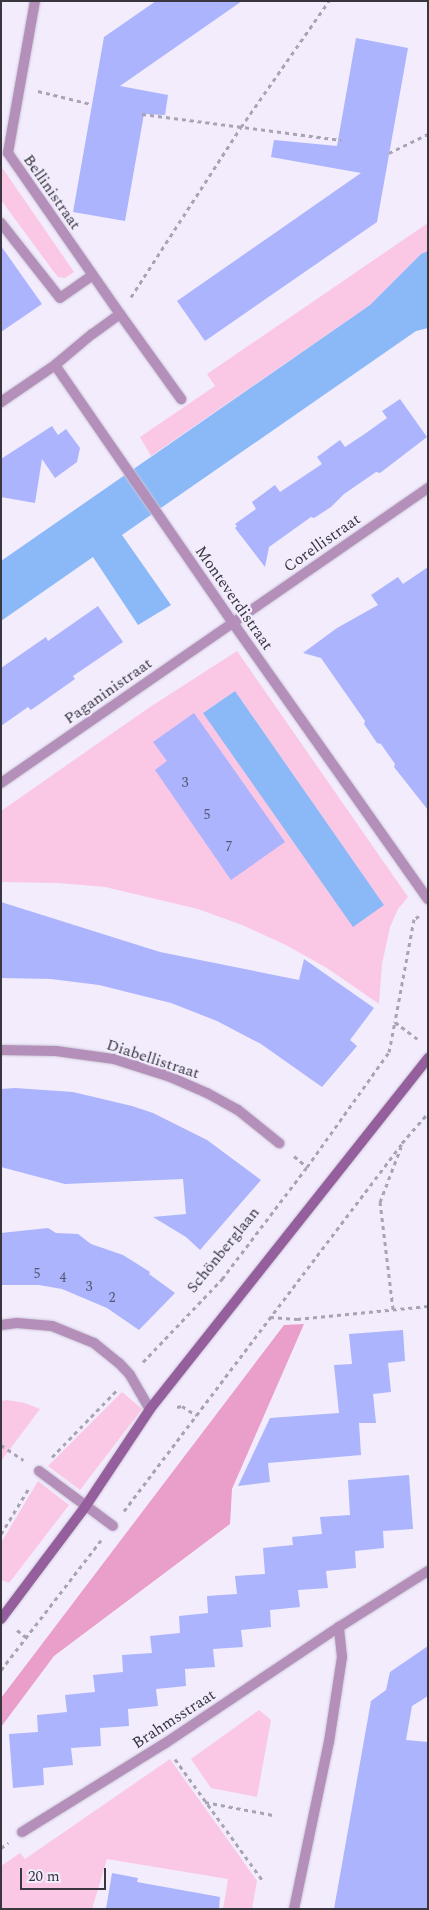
<!DOCTYPE html>
<meta charset="utf-8">
<style>
body{margin:0}
#map{position:relative;width:429px;height:1910px;overflow:hidden;background:#f2ecfd;font-family:Spectral,serif}
div>[style]{position:absolute}
[style*='--x']{left:calc(var(--x)*1px);top:calc(var(--y)*1px);width:calc(var(--w)*1px);rotate:calc(var(--a)*1deg)}
.green>*{inset:0;background:#fac7e4}
.forest>*{inset:0;background:#ea9fca}
.water>*{inset:0;background:#8bb9f8}
.building>*{inset:0;background:#abb4fd}
.path>*{height:3px;margin-top:-1.5px;transform-origin:0;background:repeating-linear-gradient(90deg,#a9a4b2 0 4px,transparent 0 8px)}
.roads{filter:drop-shadow(0 0 1px #cdc8d7) drop-shadow(0 0 1px #cdc8d7)}
.street>*{height:10px;margin:-5px;padding:0 5px;transform-origin:5px;border-radius:5px;background:#b48fb9}
.secondary>*{height:10px;margin:-5px;padding:0 5px;transform-origin:5px;border-radius:5px;background:#955f9d}
span{translate:-50% -50%;white-space:nowrap;text-align:center;line-height:1.15;-webkit-text-stroke:4.5px #f2ecfd;paint-order:stroke}
.number-label{font-size:14px;color:#56566e}
.number-label span{-webkit-text-stroke-width:0}
.street-label{font-size:16px;color:#39363f}
.frame{position:absolute;inset:0;border:2px solid #39363f;pointer-events:none}
.scale{position:absolute;left:20px;top:1868px;width:86px;height:22px;box-sizing:border-box;border:2px solid #39363f;border-top:0;padding-left:6px;font-size:15px;line-height:18px;white-space:nowrap;color:#39363f;-webkit-text-stroke:4px #f2ecfd;paint-order:stroke}
</style>
<div id="map">
<div class="green">
<div style="clip-path:polygon(1px 166px,74px 272px,65px 278px,58px 277px,54px 272px,1px 200px)"></div>
<div style="clip-path:polygon(428px 223px,428px 251px,421px 254px,370px 305px,151px 456px,140px 437px,215px 386px,207px 374px)"></div>
<div style="clip-path:polygon(evenodd,237px 651px,408px 897px,398px 909px,390px 927px,382px 964px,379px 1004px,327px 968px,286px 945px,242px 925px,198px 909px,105px 887px,58px 883px,1px 882px,1px 811px,150px 707px,237px 651px,235px 691px,384px 905px,203px 713px,235px 691px)"></div>
<div style="clip-path:polygon(122px 1392px,142px 1409px,80px 1490px,48px 1466px)"></div>
<div style="clip-path:polygon(7px 1400px,25px 1403px,40px 1409px,1px 1461px,1px 1401px)"></div>
<div style="clip-path:polygon(38px 1481px,69px 1505px,9px 1583px,1px 1580px,1px 1543px)"></div>
<div style="clip-path:polygon(259px 1710px,271px 1720px,257px 1797px,211px 1788px,191px 1759px)"></div>
<div style="clip-path:polygon(170px 1759px,257px 1881px,252px 1909px,223px 1909px,228px 1879px,107px 1859px,92px 1909px,1px 1909px,1px 1866px,20px 1853px,25px 1859px)"></div>
</div>
<div class="forest">
<div style="clip-path:polygon(304px 1324px,232px 1489px,230px 1524px,54px 1656px,1px 1727px,1px 1698px,284px 1325px)"></div>
</div>
<div class="water">
<div style="clip-path:polygon(428px 251px,428px 328px,416px 331px,122px 535px,171px 605px,138px 625px,93px 557px,1px 621px,1px 561px,370px 305px,421px 254px)"></div>
<div style="clip-path:polygon(235px 691px,384px 905px,353px 927px,203px 713px)"></div>
</div>
<div class="building">
<div style="clip-path:polygon(156px 1px,242px 1px,120px 86px,168px 95px,165px 115px,144px 114px,125px 221px,73px 212px,104px 37px)"></div>
<div style="clip-path:polygon(356px 38px,408px 48px,377px 222px,205px 341px,177px 301px,361px 173px,271px 157px,274px 140px,337px 146px)"></div>
<div style="clip-path:polygon(1px 246px,42px 304px,1px 332px)"></div>
<div style="clip-path:polygon(400px 399px,427px 437px,380px 473px,376px 472px,344px 494px,331px 507px,314px 518px,311px 517px,269px 547px,265px 567px,235px 528px,237px 526px,235px 524px,256px 509px,252px 502px,275px 485px,280px 492px,322px 464px,317px 457px,340px 440px,345px 447px,366px 433px,387px 418px,382px 411px)"></div>
<div style="clip-path:polygon(52px 426px,58px 435px,66px 429px,80px 448px,77px 462px,55px 478px,42px 459px,35px 503px,1px 497px,1px 459px)"></div>
<div style="clip-path:polygon(428px 567px,428px 810px,394px 767px,395px 764px,381px 744px,377px 743px,364px 724px,365px 721px,321px 658px,303px 653px,337px 628px,378px 605px,371px 595px,398px 577px,403px 584px)"></div>
<div style="clip-path:polygon(98px 606px,123px 642px,73px 676px,75px 679px,31px 710px,28px 707px,1px 726px,1px 668px,46px 637px,48px 641px)"></div>
<div style="clip-path:polygon(194px 713px,285px 842px,231px 880px,155px 770px,167px 761px,153px 742px)"></div>
<div style="clip-path:polygon(1px 902px,160px 952px,299px 980px,304px 959px,374px 1008px,350px 1040px,357px 1046px,322px 1087px,261px 1044px,217px 1021px,171px 1003px,99px 985px,51px 979px,1px 978px)"></div>
<div style="clip-path:polygon(15px 1088px,73px 1092px,132px 1106px,153px 1113px,207px 1140px,261px 1180px,200px 1250px,186px 1237px,153px 1217px,186px 1214px,183px 1179px,65px 1184px,1px 1167px,1px 1089px)"></div>
<div style="clip-path:polygon(48px 1228px,56px 1233px,78px 1234px,91px 1244px,123px 1255px,150px 1272px,149px 1274px,175px 1293px,139px 1330px,107px 1308px,62px 1289px,39px 1285px,1px 1285px,1px 1233px)"></div>
<div style="clip-path:polygon(403px 1330px,405px 1361px,388px 1363px,391px 1392px,373px 1394px,376px 1423px,359px 1423px,361px 1455px,268px 1463px,270px 1482px,238px 1486px,270px 1418px,339px 1413px,334px 1365px,352px 1364px,349px 1334px)"></div>
<div style="clip-path:polygon(409px 1475px,413px 1529px,383px 1531px,384px 1548px,355px 1551px,356px 1568px,326px 1571px,328px 1588px,298px 1590px,300px 1607px,270px 1610px,271px 1627px,241px 1630px,243px 1647px,213px 1649px,215px 1667px,185px 1669px,186px 1686px,156px 1689px,158px 1706px,128px 1709px,129px 1726px,100px 1728px,101px 1746px,71px 1748px,73px 1765px,43px 1768px,44px 1785px,13px 1788px,9px 1734px,38px 1732px,37px 1715px,67px 1712px,65px 1695px,95px 1692px,93px 1675px,123px 1672px,122px 1655px,152px 1653px,150px 1636px,180px 1633px,179px 1616px,208px 1613px,207px 1596px,237px 1594px,235px 1576px,265px 1574px,263px 1548px,293px 1545px,292px 1537px,322px 1534px,320px 1517px,350px 1515px,348px 1480px)"></div>
<div style="clip-path:polygon(428px 1646px,428px 1696px,412px 1706px,406px 1740px,428px 1742px,428px 1909px,334px 1909px,371px 1701px,386px 1690px,390px 1672px)"></div>
<div style="clip-path:polygon(112px 1873px,138px 1878px,137px 1882px,220px 1897px,219px 1909px,106px 1909px)"></div>
</div>
<div class="path">
<div style="--x:38;--y:91;--w:55;--a:13.8"></div>
<div style="--x:142;--y:114;--w:201;--a:7.4"></div>
<div style="--x:389;--y:153;--w:43;--a:-26"></div>
<div style="--x:131;--y:297;--w:202;--a:-57.1"></div>
<div style="--x:241;--y:127;--w:154;--a:-55.1"></div>
<div style="--x:419;--y:916;--w:6;--a:149"></div>
<div style="--x:414;--y:919;--w:105;--a:100.5"></div>
<div style="--x:395;--y:1022;--w:31;--a:37"></div>
<div style="--x:294;--y:1156;--w:17;--a:40"></div>
<div style="--x:393;--y:1309;--w:108;--a:-96.9"></div>
<div style="--x:380;--y:1202;--w:59;--a:-69.1"></div>
<div style="--x:270;--y:1317;--w:27;--a:4"></div>
<div style="--x:297;--y:1319;--w:132;--a:-5.7"></div>
<div style="--x:143;--y:1362;--w:115;--a:-46.4"></div>
<div style="--x:222;--y:1279;--w:141;--a:-52.8"></div>
<div style="--x:307;--y:1167;--w:141;--a:-54.5"></div>
<div style="--x:389;--y:1052;--w:31;--a:-79"></div>
<div style="--x:177;--y:1407;--w:5;--a:-11"></div>
<div style="--x:182;--y:1406;--w:17;--a:33"></div>
<div style="--x:1;--y:1445;--w:27;--a:34"></div>
<div style="--x:52;--y:1457;--w:93;--a:-45.9"></div>
<div style="--x:124;--y:1511;--w:461;--a:-52.9"></div>
<div style="--x:402;--y:1143;--w:40;--a:-49"></div>
<div style="--x:1;--y:1534;--w:54;--a:-58.7"></div>
<div style="--x:17;--y:1630;--w:11;--a:38"></div>
<div style="--x:1;--y:1670;--w:164;--a:-52.4"></div>
<div style="--x:175;--y:1759;--w:150;--a:54.2"></div>
<div style="--x:205;--y:1802;--w:69;--a:10.8"></div>
<div style="--x:1;--y:1848;--w:9;--a:-36"></div>
</div>
<div class="roads">
<div class="street">
<div style="--x:35;--y:1;--w:154;--a:100.1"></div>
<div style="--x:8;--y:153;--w:196;--a:55.2"></div>
<div style="--x:120;--y:314;--w:34;--a:144"></div>
<div style="--x:92;--y:334;--w:48;--a:140"></div>
<div style="--x:1;--y:223;--w:95;--a:51.8"></div>
<div style="--x:60;--y:298;--w:39;--a:-35"></div>
<div style="--x:120;--y:314;--w:105;--a:54.3"></div>
<div style="--x:1;--y:402;--w:65;--a:-34.4"></div>
<div style="--x:55;--y:365;--w:313;--a:55.4"></div>
<div style="--x:233;--y:623;--w:338;--a:54.8"></div>
<div style="--x:1;--y:783;--w:519;--a:-34.64"></div>
<div style="--x:1;--y:1050;--w:55;--a:1"></div>
<div style="--x:56;--y:1051;--w:59;--a:7.9"></div>
<div style="--x:114;--y:1059;--w:57;--a:17.5"></div>
<div style="--x:168;--y:1076;--w:43;--a:23.6"></div>
<div style="--x:207;--y:1093;--w:35;--a:29"></div>
<div style="--x:238;--y:1110;--w:53;--a:38.8"></div>
<div style="--x:1;--y:1325;--w:16;--a:-7"></div>
<div style="--x:17;--y:1323;--w:35;--a:5"></div>
<div style="--x:52;--y:1326;--w:45;--a:22"></div>
<div style="--x:94;--y:1343;--w:32;--a:39"></div>
<div style="--x:119;--y:1363;--w:16;--a:47"></div>
<div style="--x:130;--y:1375;--w:39;--a:60"></div>
<div style="--x:39;--y:1471;--w:92;--a:36.6"></div>
<div style="--x:22;--y:1832;--w:167;--a:-31.8"></div>
<div style="--x:164;--y:1744;--w:211;--a:-33.8"></div>
<div style="--x:339;--y:1627;--w:105;--a:-32.2"></div>
<div style="--x:294;--y:1909;--w:171;--a:-78.2"></div>
<div style="--x:329;--y:1742;--w:86;--a:-81.3"></div>
<div style="--x:342;--y:1657;--w:30;--a:-96"></div>
</div>
<div class="secondary">
<div style="--x:1;--y:1619;--w:140;--a:-53.1"></div>
<div style="--x:85;--y:1507;--w:118;--a:-56.4"></div>
<div style="--x:150;--y:1409;--w:448;--a:-51.6"></div>
</div>
</div>
<div class="number-label">
<span style="left:185px;top:783px">3</span>
<span style="left:207px;top:815px">5</span>
<span style="left:229px;top:847px">7</span>
<span style="left:37px;top:1274px">5</span>
<span style="left:63px;top:1278px">4</span>
<span style="left:89px;top:1287px">3</span>
<span style="left:112px;top:1298px">2</span>
</div>
<div class="street-label">
<span style="left:52px;top:192px;rotate:55deg">Bellinistraat</span>
<span style="left:322px;top:543px;rotate:-35deg">Corellistraat</span>
<span style="left:234px;top:598px;rotate:55deg">Monteverdistraat</span>
<span style="left:108px;top:691px;rotate:-35deg">Paganinistraat</span>
<span style="left:153px;top:1059px;rotate:18deg">Diabellistraat</span>
<span style="left:223px;top:1250px;rotate:-51deg">Schönberglaan</span>
<span style="left:174px;top:1719px;rotate:-33deg">Brahmsstraat</span>
</div>
<div class="frame"></div>
<div class="scale">20 m</div>
</div>
